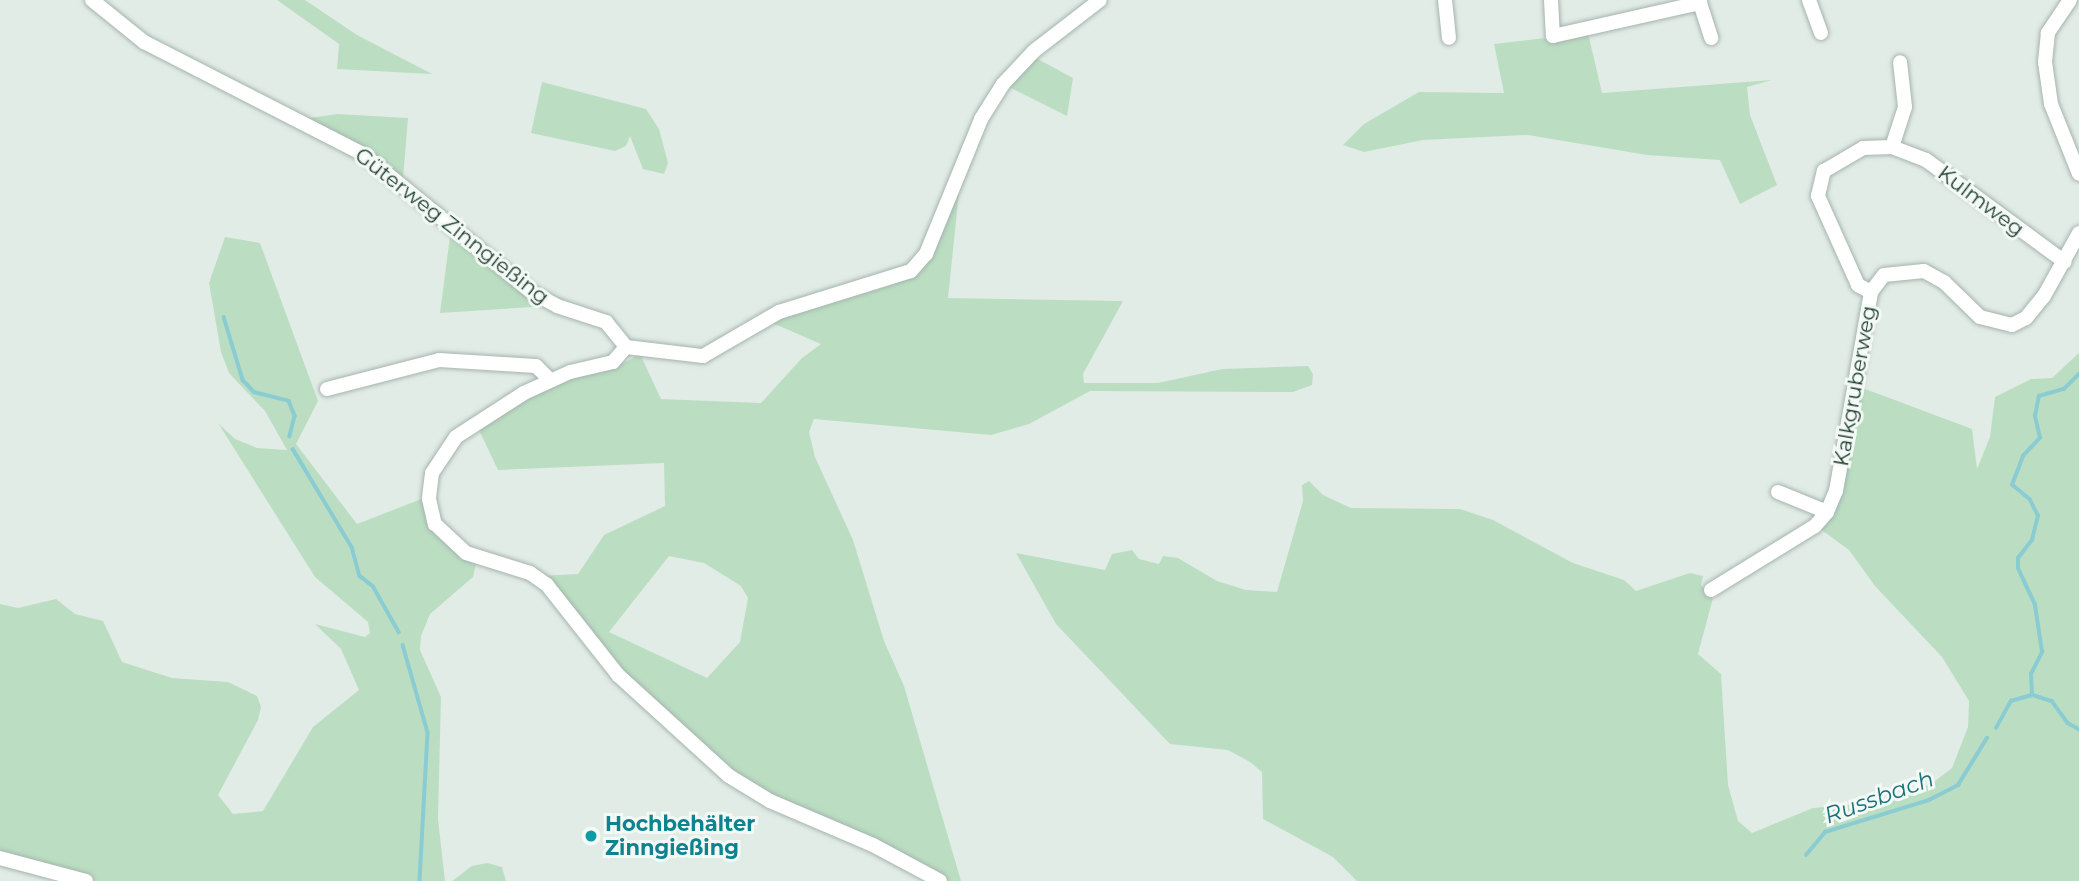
<!DOCTYPE html>
<meta charset="utf-8">
<style>
body{margin:0}
#map{position:relative;width:2079px;height:881px;overflow:hidden;background:#e2ece7;font-family:Montserrat,sans-serif}
div>[style]{position:absolute}
[style*='--x']{left:calc(var(--x)*1px);top:calc(var(--y)*1px);width:calc(var(--w)*1px);rotate:calc(var(--a)*1deg)}
.green>*{inset:0;background:#bbdec2}
.stream>*{height:3.5px;margin:-1.75px;padding:0 1.75px;transform-origin:1.75px;border-radius:1.75px;background:#8accd2}
.roads{filter:drop-shadow(0 0 2px #a5b4ae) drop-shadow(0 0 2px #a5b4ae)}
.minor>*{height:14px;margin:-7px;padding:0 7px;transform-origin:7px;border-radius:7px;background:#fff}
.dots>*{width:19px;height:19px;translate:-50% -50%;box-sizing:border-box;border:4px solid #f3f9f5;border-radius:50%}
span{translate:-50% -50%;white-space:nowrap;text-align:center;line-height:1.15;-webkit-text-stroke:6px #f3f9f5;paint-order:stroke}
.street-label{font-size:21px;color:#223e34}
.culture-label{font-size:21px;color:#0d838f;font-weight:700}
.left{translate:0 -50%;text-align:left}
.water-label{font-size:23px;color:#1b717a;font-style:italic}
</style>
<div id="map">
<div class="green">
<div style="clip-path:polygon(277px 0,305px 0,357px 35px,432px 74px,337px 69px,339px 44px)"></div>
<div style="clip-path:polygon(1588px 33px,1602px 93px,1772px 80px,1747px 87px,1750px 115px,1777px 185px,1740px 204px,1720px 160px,1647px 155px,1528px 135px,1423px 140px,1364px 152px,1343px 145px,1364px 124px,1419px 92px,1504px 93px,1494px 44px)"></div>
<div style="clip-path:polygon(1034px 57px,1073px 78px,1067px 116px,1007px 86px)"></div>
<div style="clip-path:polygon(542px 82px,646px 109px,659px 129px,668px 163px,664px 174px,643px 169px,630px 136px,626px 146px,615px 151px,531px 133px)"></div>
<div style="clip-path:polygon(337px 114px,408px 118px,403px 178px,310px 118px)"></div>
<div style="clip-path:polygon(evenodd,960px 183px,948px 298px,1123px 301px,1083px 374px,1084px 383px,1158px 383px,1222px 369px,1308px 366px,1313px 374px,1312px 385px,1293px 392px,1090px 391px,1029px 424px,991px 435px,814px 419px,809px 432px,815px 457px,853px 540px,884px 641px,904px 686px,961px 881px,949px 881px,737px 778px,642px 696px,541px 576px,578px 574px,604px 535px,665px 506px,664px 463px,498px 470px,477px 426px,557px 382px,614px 368px,640px 354px,661px 399px,761px 403px,802px 358px,821px 344px,770px 322px,895px 284px,915px 273px,960px 183px,669px 556px,704px 563px,741px 586px,748px 598px,740px 642px,707px 678px,609px 632px,669px 556px)"></div>
<div style="clip-path:polygon(451px 229px,548px 306px,440px 313px)"></div>
<div style="clip-path:polygon(225px 237px,260px 243px,318px 401px,296px 444px,357px 524px,424px 498px,435px 534px,476px 564px,473px 577px,430px 614px,421px 636px,420px 650px,441px 697px,438px 819px,445px 881px,94px 881px,0 854px,0 604px,18px 608px,56px 599px,75px 614px,103px 621px,122px 662px,172px 678px,228px 682px,257px 696px,261px 707px,258px 720px,218px 795px,233px 814px,263px 811px,313px 727px,359px 690px,341px 649px,315px 624px,365px 637px,370px 633px,368px 622px,315px 577px,218px 423px,235px 439px,257px 448px,287px 450px,265px 411px,229px 373px,221px 352px,209px 283px)"></div>
<div style="clip-path:polygon(2079px 353px,2079px 881px,1357px 881px,1333px 857px,1263px 819px,1262px 772px,1250px 762px,1228px 750px,1170px 744px,1056px 624px,1016px 553px,1105px 570px,1112px 554px,1132px 550px,1139px 559px,1159px 564px,1163px 556px,1178px 558px,1217px 581px,1246px 590px,1277px 592px,1303px 501px,1302px 485px,1309px 481px,1323px 495px,1351px 508px,1460px 509px,1493px 520px,1573px 563px,1624px 580px,1636px 591px,1690px 573px,1703px 576px,1701px 585px,1713px 598px,1698px 654px,1721px 674px,1728px 785px,1738px 821px,1752px 833px,1813px 808px,1893px 801px,1935px 781px,1952px 768px,1968px 727px,1969px 701px,1942px 657px,1875px 586px,1849px 550px,1819px 528px,1860px 387px,1972px 429px,1977px 469px,1990px 437px,1995px 397px,2031px 379px,2052px 378px)"></div>
<div style="clip-path:polygon(487px 863px,502px 867px,506px 881px,452px 881px,472px 866px)"></div>
</div>
<div class="stream">
<div style="--x:224;--y:317;--w:66;--a:73.2"></div>
<div style="--x:243;--y:380;--w:16;--a:47"></div>
<div style="--x:254;--y:392;--w:36;--a:14"></div>
<div style="--x:289;--y:401;--w:16;--a:68"></div>
<div style="--x:295;--y:416;--w:21;--a:104"></div>
<div style="--x:293;--y:449;--w:114;--a:59"></div>
<div style="--x:352;--y:547;--w:30;--a:75"></div>
<div style="--x:360;--y:576;--w:16;--a:38"></div>
<div style="--x:373;--y:586;--w:53;--a:60.5"></div>
<div style="--x:403;--y:645;--w:91;--a:74.1"></div>
<div style="--x:428;--y:733;--w:148;--a:93.1"></div>
<div style="--x:2033;--y:695;--w:20;--a:18"></div>
<div style="--x:2052;--y:701;--w:27;--a:54"></div>
<div style="--x:2068;--y:723;--w:13;--a:29"></div>
<div style="--x:1996;--y:728;--w:31;--a:-61"></div>
<div style="--x:2011;--y:701;--w:22;--a:-16"></div>
<div style="--x:2032;--y:695;--w:21;--a:-93"></div>
<div style="--x:2031;--y:674;--w:25;--a:-63"></div>
<div style="--x:2042;--y:652;--w:48;--a:-98.5"></div>
<div style="--x:2035;--y:605;--w:40;--a:-115"></div>
<div style="--x:2018;--y:569;--w:11;--a:-90"></div>
<div style="--x:2018;--y:558;--w:23;--a:-52"></div>
<div style="--x:2032;--y:540;--w:25;--a:-76"></div>
<div style="--x:2038;--y:516;--w:18;--a:-117"></div>
<div style="--x:2030;--y:500;--w:23;--a:-140"></div>
<div style="--x:2012;--y:485;--w:31;--a:-69"></div>
<div style="--x:2023;--y:456;--w:25;--a:-47"></div>
<div style="--x:2040;--y:438;--w:23;--a:-103"></div>
<div style="--x:2035;--y:416;--w:20;--a:-79"></div>
<div style="--x:2039;--y:396;--w:26;--a:-16"></div>
<div style="--x:2064;--y:389;--w:21;--a:-45"></div>
<div style="--x:1806;--y:855;--w:30;--a:-50"></div>
<div style="--x:1825;--y:832;--w:109;--a:-17.1"></div>
<div style="--x:1929;--y:800;--w:33;--a:-27"></div>
<div style="--x:1958;--y:785;--w:55;--a:-58.3"></div>
</div>
<div class="roads">
<div class="minor">
<div style="--x:92;--y:0;--w:67;--a:38.9"></div>
<div style="--x:144;--y:42;--w:246;--a:27.1"></div>
<div style="--x:363;--y:154;--w:220;--a:39.3"></div>
<div style="--x:533;--y:293;--w:27;--a:28"></div>
<div style="--x:557;--y:306;--w:52;--a:18.1"></div>
<div style="--x:606;--y:322;--w:32;--a:51"></div>
<div style="--x:1445;--y:0;--w:38;--a:84"></div>
<div style="--x:1551;--y:0;--w:36;--a:87"></div>
<div style="--x:1553;--y:36;--w:151;--a:-12.7"></div>
<div style="--x:1699;--y:0;--w:40;--a:72"></div>
<div style="--x:1809;--y:0;--w:35;--a:70"></div>
<div style="--x:2070;--y:0;--w:40;--a:124"></div>
<div style="--x:2048;--y:33;--w:29;--a:96"></div>
<div style="--x:2045;--y:62;--w:42;--a:81.9"></div>
<div style="--x:2051;--y:104;--w:75;--a:68.2"></div>
<div style="--x:1892;--y:147;--w:42;--a:-72"></div>
<div style="--x:1905;--y:107;--w:45;--a:-96.3"></div>
<div style="--x:1871;--y:292;--w:15;--a:-152"></div>
<div style="--x:1858;--y:285;--w:98;--a:-114.2"></div>
<div style="--x:1818;--y:196;--w:26;--a:-77"></div>
<div style="--x:1824;--y:171;--w:45;--a:-30.5"></div>
<div style="--x:1863;--y:148;--w:29;--a:-2"></div>
<div style="--x:1892;--y:147;--w:36;--a:21"></div>
<div style="--x:1926;--y:160;--w:172;--a:36.3"></div>
<div style="--x:626;--y:347;--w:20;--a:131"></div>
<div style="--x:613;--y:362;--w:44;--a:166.9"></div>
<div style="--x:570;--y:372;--w:51;--a:155.5"></div>
<div style="--x:524;--y:393;--w:81;--a:147.1"></div>
<div style="--x:456;--y:437;--w:43;--a:123.7"></div>
<div style="--x:432;--y:473;--w:26;--a:97"></div>
<div style="--x:429;--y:499;--w:26;--a:77"></div>
<div style="--x:435;--y:524;--w:42;--a:43.1"></div>
<div style="--x:466;--y:553;--w:67;--a:17.4"></div>
<div style="--x:530;--y:573;--w:21;--a:35"></div>
<div style="--x:547;--y:585;--w:115;--a:51.7"></div>
<div style="--x:618;--y:675;--w:150;--a:42.3"></div>
<div style="--x:729;--y:776;--w:48;--a:31.4"></div>
<div style="--x:770;--y:801;--w:112;--a:23.1"></div>
<div style="--x:873;--y:845;--w:76;--a:28.2"></div>
<div style="--x:626;--y:347;--w:78;--a:6.7"></div>
<div style="--x:703;--y:356;--w:88;--a:-30.1"></div>
<div style="--x:779;--y:312;--w:138;--a:-17.3"></div>
<div style="--x:911;--y:271;--w:23;--a:-49"></div>
<div style="--x:926;--y:254;--w:146;--a:-67.8"></div>
<div style="--x:981;--y:119;--w:41;--a:-57.8"></div>
<div style="--x:1003;--y:84;--w:45;--a:-46.8"></div>
<div style="--x:1034;--y:51;--w:83;--a:-37.7"></div>
<div style="--x:327;--y:389;--w:116;--a:-14.5"></div>
<div style="--x:439;--y:360;--w:97;--a:3.5"></div>
<div style="--x:536;--y:366;--w:20;--a:45"></div>
<div style="--x:1778;--y:492;--w:53;--a:22.2"></div>
<div style="--x:1711;--y:590;--w:122;--a:-31.6"></div>
<div style="--x:1815;--y:526;--w:18;--a:-49"></div>
<div style="--x:1827;--y:512;--w:23;--a:-67"></div>
<div style="--x:1836;--y:491;--w:202;--a:-80"></div>
<div style="--x:1871;--y:292;--w:21;--a:-53"></div>
<div style="--x:1884;--y:275;--w:40;--a:-5.7"></div>
<div style="--x:1924;--y:271;--w:23;--a:29"></div>
<div style="--x:1944;--y:282;--w:50;--a:44.2"></div>
<div style="--x:1980;--y:317;--w:33;--a:14"></div>
<div style="--x:2012;--y:325;--w:16;--a:-27"></div>
<div style="--x:2026;--y:318;--w:28;--a:-51"></div>
<div style="--x:2044;--y:296;--w:72;--a:-60.9"></div>
<div style="--x:0;--y:858;--w:89;--a:15"></div>
</div>
</div>
<div class="dots">
<div style="left:591px;top:836px;background:#0f9aa8"></div>
</div>
<div class="street-label">
<span style="left:1981px;top:201px;rotate:37deg">Kulmweg</span>
<span style="left:452px;top:226px;rotate:38deg">Güterweg Zinngießing</span>
<span style="left:1855px;top:386px;rotate:-80deg">Kalkgruberweg</span>
</div>
<div class="culture-label">
<span class="left" style="left:605px;top:836px">Hochbehälter<br>Zinngießing</span>
</div>
<div class="water-label">
<span style="left:1879px;top:797px;rotate:-20deg">Russbach</span>
</div>
</div>
